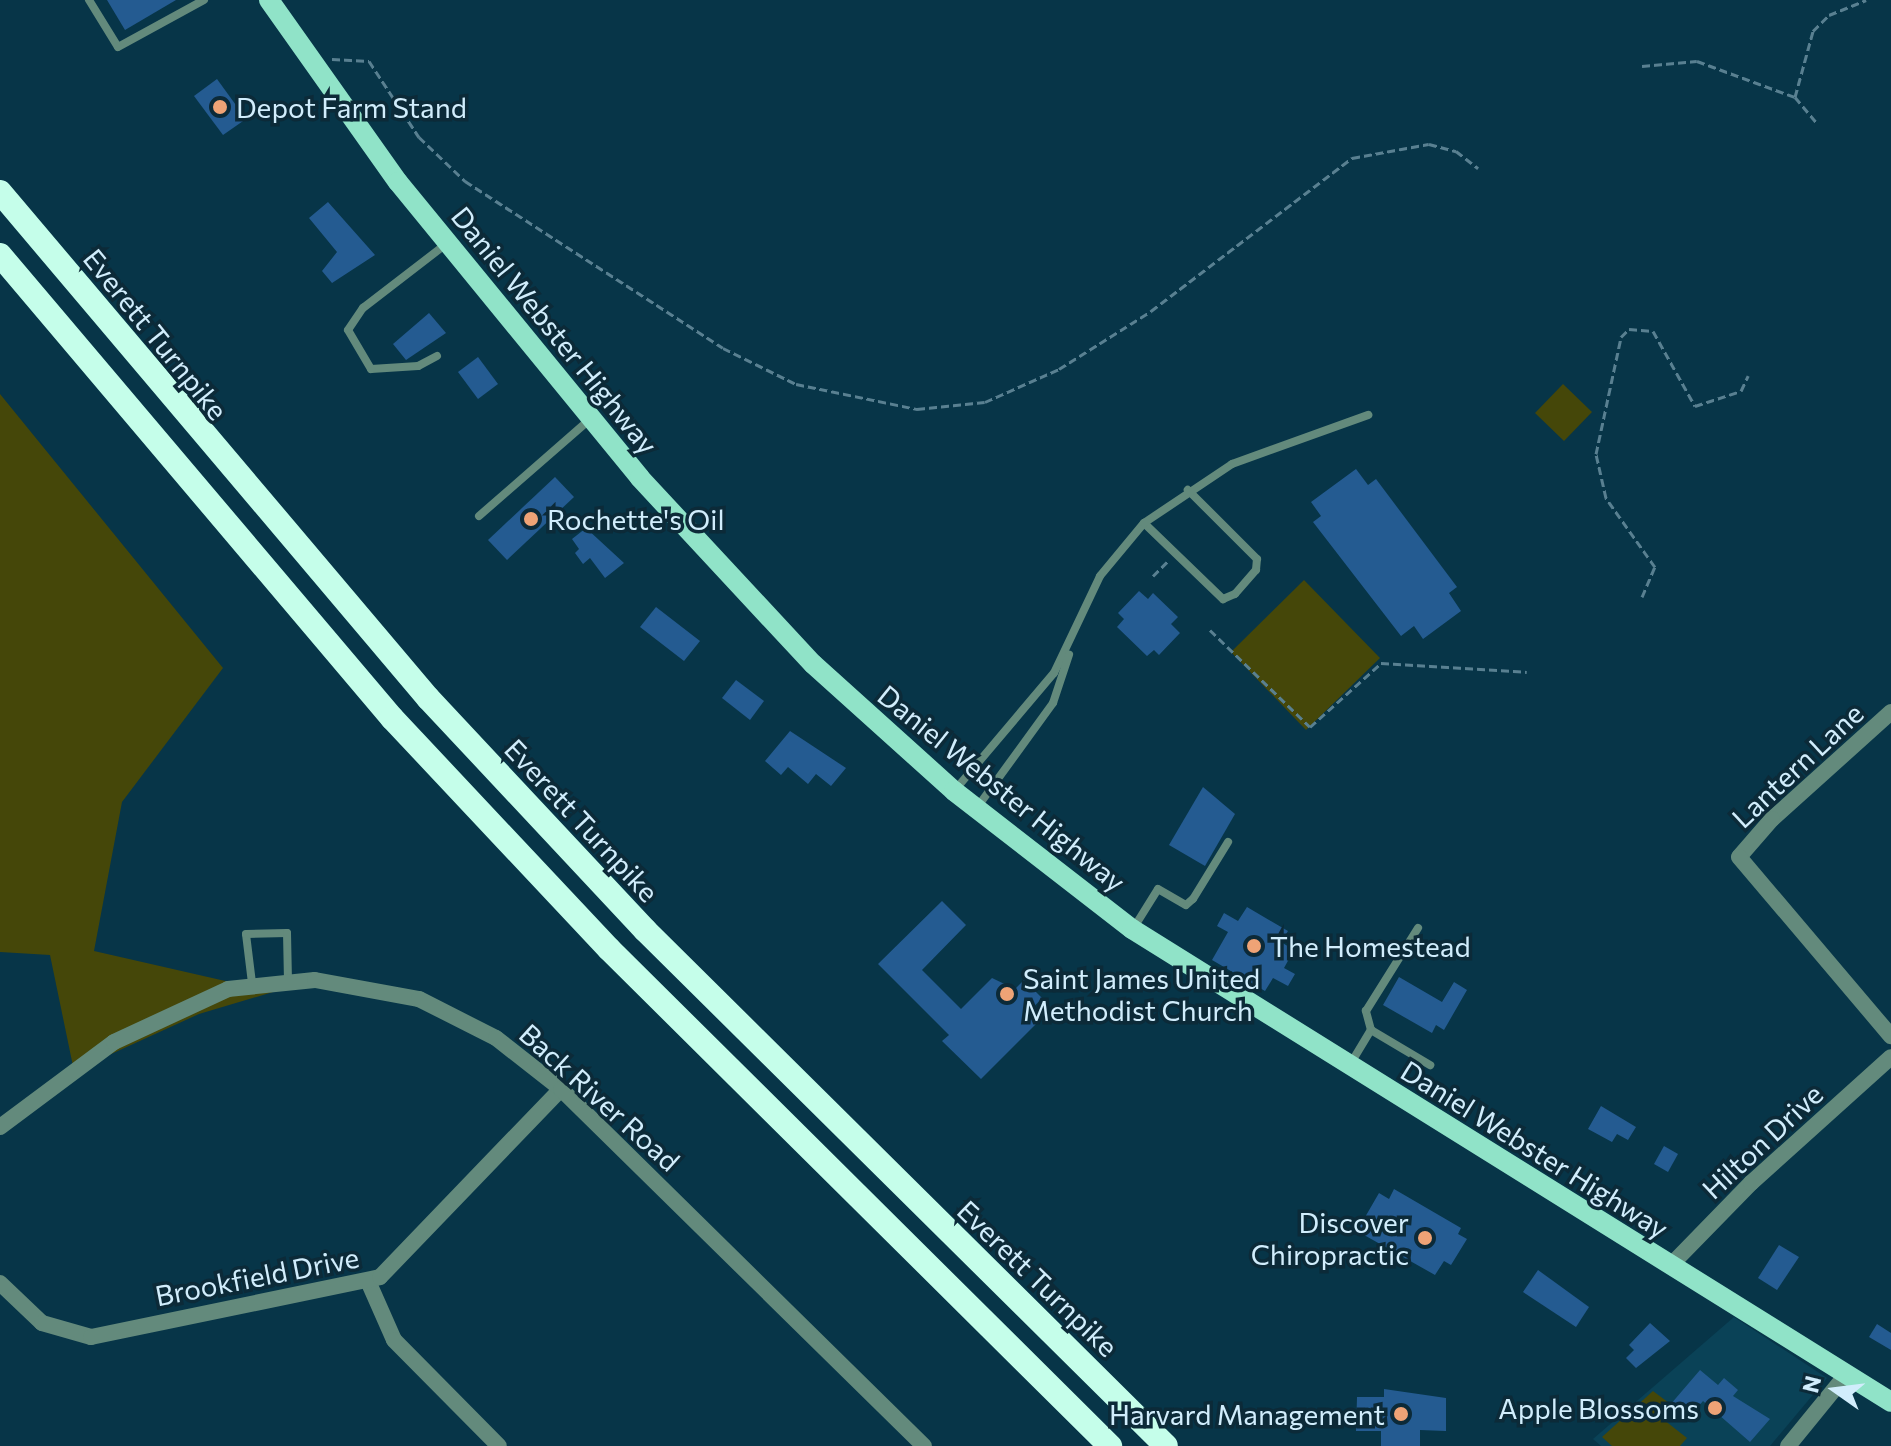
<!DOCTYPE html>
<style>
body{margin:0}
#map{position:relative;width:1891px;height:1446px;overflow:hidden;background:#073548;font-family:Commissioner,sans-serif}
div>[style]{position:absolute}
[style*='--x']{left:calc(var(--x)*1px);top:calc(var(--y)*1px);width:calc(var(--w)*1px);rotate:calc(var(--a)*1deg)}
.built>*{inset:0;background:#0a4257}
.green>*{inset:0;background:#454709}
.building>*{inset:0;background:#245b91}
.path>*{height:3px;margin-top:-1.5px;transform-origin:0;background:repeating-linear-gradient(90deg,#598091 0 8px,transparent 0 12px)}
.service>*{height:8px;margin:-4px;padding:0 4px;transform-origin:4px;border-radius:4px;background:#638a7c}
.minor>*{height:16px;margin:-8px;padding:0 8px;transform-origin:8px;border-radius:8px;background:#638a7c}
.tertiary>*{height:16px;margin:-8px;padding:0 8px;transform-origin:8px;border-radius:8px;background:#638a7c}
.primary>*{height:20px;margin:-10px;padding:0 10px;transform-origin:10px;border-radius:10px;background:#90e3c8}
.motorway>*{height:24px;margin:-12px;padding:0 12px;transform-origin:12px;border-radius:12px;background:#c5feea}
.dots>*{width:22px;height:22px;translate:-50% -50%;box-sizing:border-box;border:4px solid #0c2a38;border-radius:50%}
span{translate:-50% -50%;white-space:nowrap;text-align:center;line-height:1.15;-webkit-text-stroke:7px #0c2a38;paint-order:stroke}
.poi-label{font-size:28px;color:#d1edfc}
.left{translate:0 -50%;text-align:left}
.right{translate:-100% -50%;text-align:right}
.street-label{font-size:28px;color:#d1edfc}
.north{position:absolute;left:1795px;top:1350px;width:80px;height:80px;-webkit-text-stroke:6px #0c2a38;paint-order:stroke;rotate:284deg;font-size:22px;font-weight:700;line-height:32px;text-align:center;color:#d1edfc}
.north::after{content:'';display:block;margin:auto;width:28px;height:36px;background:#d1edfc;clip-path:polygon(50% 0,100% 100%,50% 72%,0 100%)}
</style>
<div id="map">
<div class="built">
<div style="clip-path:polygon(1734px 1317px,1827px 1378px,1770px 1446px,1601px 1446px,1593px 1439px)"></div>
</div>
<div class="green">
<div style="clip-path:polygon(1563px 384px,1592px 412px,1564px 441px,1535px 413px)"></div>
<div style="clip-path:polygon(0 394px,223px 668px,122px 802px,94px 951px,273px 992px,199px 1014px,74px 1071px,50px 955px,0 952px)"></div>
<div style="clip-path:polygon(1304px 580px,1380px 658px,1306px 730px,1231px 652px)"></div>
<div style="clip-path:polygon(1653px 1391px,1669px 1403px,1659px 1416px,1687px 1438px,1680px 1446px,1612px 1446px,1602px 1437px)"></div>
</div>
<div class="building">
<div style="clip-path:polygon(107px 0,176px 0,125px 30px)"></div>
<div style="clip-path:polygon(217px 79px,246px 119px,223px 135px,194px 96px)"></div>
<div style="clip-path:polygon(328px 202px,375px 255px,332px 283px,322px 271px,337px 252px,309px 218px)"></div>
<div style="clip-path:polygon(429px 313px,446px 333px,406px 360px,393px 344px)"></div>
<div style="clip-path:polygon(478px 357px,498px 384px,478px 399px,458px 372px)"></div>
<div style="clip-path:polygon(1356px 469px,1368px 485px,1376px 479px,1457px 587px,1449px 593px,1461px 611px,1423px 639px,1414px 626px,1401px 636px,1313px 522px,1321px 516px,1311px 502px)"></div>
<div style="clip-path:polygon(555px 477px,574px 497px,507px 560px,488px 540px)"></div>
<div style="clip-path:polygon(586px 528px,624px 563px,605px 578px,590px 558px,583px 564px,575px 553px,579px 549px,572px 539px)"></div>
<div style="clip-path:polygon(1139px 591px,1148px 599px,1153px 593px,1178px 617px,1171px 624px,1180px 633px,1159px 655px,1154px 650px,1147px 656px,1117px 627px,1124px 619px,1118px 613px)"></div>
<div style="clip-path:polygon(656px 607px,700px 641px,684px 661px,640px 627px)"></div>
<div style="clip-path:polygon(736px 680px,764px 701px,750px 720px,722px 698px)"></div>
<div style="clip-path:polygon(790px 731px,846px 768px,831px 786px,816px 774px,808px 784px,788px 767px,781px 775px,765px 761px)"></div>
<div style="clip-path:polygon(1203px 787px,1235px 814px,1205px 866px,1169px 845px)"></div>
<div style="clip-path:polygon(942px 901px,966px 925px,922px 970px,961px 1009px,992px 978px,1015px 989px,1024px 980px,1042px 998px,1030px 1011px,1039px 1021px,981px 1079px,942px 1041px,949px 1035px,878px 964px)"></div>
<div style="clip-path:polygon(1247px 907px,1288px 931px,1281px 942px,1294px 950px,1284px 968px,1295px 974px,1288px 986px,1273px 978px,1265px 991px,1212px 960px,1228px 932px,1217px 926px,1224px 913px,1238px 921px)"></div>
<div style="clip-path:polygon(1399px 977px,1442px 1002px,1454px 982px,1467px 990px,1444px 1030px,1436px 1025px,1432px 1033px,1383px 1005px)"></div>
<div style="clip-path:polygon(1601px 1106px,1636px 1127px,1628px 1140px,1617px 1134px,1612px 1142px,1588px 1129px)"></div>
<div style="clip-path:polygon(1664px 1146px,1678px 1154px,1668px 1172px,1654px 1164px)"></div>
<div style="clip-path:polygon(1394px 1189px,1461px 1228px,1458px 1234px,1467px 1239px,1451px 1265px,1444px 1261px,1435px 1275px,1357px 1231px,1379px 1193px,1389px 1199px)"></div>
<div style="clip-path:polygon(1779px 1245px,1799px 1257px,1777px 1290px,1758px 1278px)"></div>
<div style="clip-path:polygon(1538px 1270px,1589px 1307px,1576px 1327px,1523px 1292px)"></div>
<div style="clip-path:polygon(1650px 1323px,1670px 1341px,1636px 1368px,1626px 1358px,1634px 1350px,1629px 1345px)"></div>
<div style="clip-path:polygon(1877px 1324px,1891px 1333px,1891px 1350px,1869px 1337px)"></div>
<div style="clip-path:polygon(1700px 1370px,1718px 1385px,1724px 1378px,1738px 1390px,1733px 1396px,1770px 1419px,1750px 1442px,1703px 1401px,1687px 1420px,1670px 1405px)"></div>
<div style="clip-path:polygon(1384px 1389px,1446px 1398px,1446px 1431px,1420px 1430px,1420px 1446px,1381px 1446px,1381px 1431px,1356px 1431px,1357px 1397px,1384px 1397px)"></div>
</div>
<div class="path">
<div style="--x:332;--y:59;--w:37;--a:3"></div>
<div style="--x:369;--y:61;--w:91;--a:56.7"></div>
<div style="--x:419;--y:137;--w:64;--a:43.7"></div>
<div style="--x:465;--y:181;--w:307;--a:32.9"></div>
<div style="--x:723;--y:348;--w:81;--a:26.3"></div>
<div style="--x:796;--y:384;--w:124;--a:11.7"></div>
<div style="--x:917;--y:409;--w:68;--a:-5.9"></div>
<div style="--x:985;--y:402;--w:81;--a:-24"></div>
<div style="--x:1059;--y:369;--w:109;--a:-32.2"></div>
<div style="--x:1151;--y:311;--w:253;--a:-37.3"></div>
<div style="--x:1352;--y:158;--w:78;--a:-10.3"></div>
<div style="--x:1429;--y:144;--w:28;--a:15"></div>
<div style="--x:1456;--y:151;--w:28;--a:38"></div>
<div style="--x:1642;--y:66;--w:55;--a:-5.2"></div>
<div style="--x:1697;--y:61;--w:104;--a:20.2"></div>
<div style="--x:1795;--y:97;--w:33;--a:50"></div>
<div style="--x:1795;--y:97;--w:68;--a:-74.7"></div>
<div style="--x:1813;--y:31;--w:23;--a:-45"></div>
<div style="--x:1829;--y:15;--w:40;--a:-22"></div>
<div style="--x:1153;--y:576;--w:21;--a:-45"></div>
<div style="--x:1642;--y:597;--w:33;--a:-67"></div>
<div style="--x:1655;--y:567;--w:85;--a:-125.4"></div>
<div style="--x:1606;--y:498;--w:45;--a:-102.8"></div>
<div style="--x:1596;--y:454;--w:120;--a:-77.9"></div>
<div style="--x:1621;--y:337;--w:11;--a:-45"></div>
<div style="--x:1629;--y:329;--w:24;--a:5"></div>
<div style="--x:1653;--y:331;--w:86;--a:60.8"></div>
<div style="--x:1695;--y:406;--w:48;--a:-18.1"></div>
<div style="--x:1741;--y:391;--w:17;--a:-65"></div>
<div style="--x:1210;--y:630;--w:139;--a:44.1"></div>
<div style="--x:1310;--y:727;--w:96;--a:-42"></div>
<div style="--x:1381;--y:663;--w:146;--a:3.5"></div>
</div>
<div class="service">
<div style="--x:89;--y:0;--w:55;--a:58.3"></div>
<div style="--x:118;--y:47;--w:98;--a:-28.7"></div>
<div style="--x:437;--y:356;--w:21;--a:152"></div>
<div style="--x:418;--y:366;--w:47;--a:176.3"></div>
<div style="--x:371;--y:369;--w:45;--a:-120.5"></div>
<div style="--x:348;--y:330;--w:27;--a:-56"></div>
<div style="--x:363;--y:308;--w:105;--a:-37.6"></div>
<div style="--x:479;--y:516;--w:147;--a:-41.1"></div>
<div style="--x:1144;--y:523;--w:110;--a:43.9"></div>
<div style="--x:1223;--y:599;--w:13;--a:-23"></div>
<div style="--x:1235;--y:594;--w:32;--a:-49"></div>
<div style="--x:1256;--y:570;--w:11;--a:-85"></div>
<div style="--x:1257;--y:559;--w:98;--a:-135"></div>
<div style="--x:955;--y:790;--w:153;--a:-49.8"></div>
<div style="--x:1054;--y:673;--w:107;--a:-64.6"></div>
<div style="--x:1100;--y:576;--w:69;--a:-50.3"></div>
<div style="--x:1144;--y:523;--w:106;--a:-33.8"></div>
<div style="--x:1232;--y:464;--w:145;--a:-19.8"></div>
<div style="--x:976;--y:809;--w:131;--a:-54"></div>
<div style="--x:1053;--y:703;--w:51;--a:-71.6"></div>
<div style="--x:1133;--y:929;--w:47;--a:-58"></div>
<div style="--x:1158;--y:889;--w:32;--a:30"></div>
<div style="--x:1186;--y:905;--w:9;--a:-41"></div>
<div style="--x:1193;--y:899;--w:67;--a:-58.4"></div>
<div style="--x:252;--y:983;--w:49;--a:-97"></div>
<div style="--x:246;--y:934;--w:41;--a:-1.4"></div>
<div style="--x:287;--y:933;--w:46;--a:88.8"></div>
<div style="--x:1371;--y:1030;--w:20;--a:-105"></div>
<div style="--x:1366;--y:1011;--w:98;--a:-57.9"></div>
<div style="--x:1351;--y:1063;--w:39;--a:-59"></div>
<div style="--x:1371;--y:1030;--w:69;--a:30.7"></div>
</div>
<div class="minor">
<div style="--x:1891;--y:712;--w:160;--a:138"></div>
<div style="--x:1772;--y:819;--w:50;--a:131"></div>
<div style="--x:1739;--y:857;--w:235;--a:49.7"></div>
<div style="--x:1671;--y:1265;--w:115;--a:-45.7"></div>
<div style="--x:1751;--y:1183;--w:188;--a:-42"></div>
<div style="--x:368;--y:1281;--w:64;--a:66.2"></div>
<div style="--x:394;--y:1340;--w:149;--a:45.3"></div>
<div style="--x:0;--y:1283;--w:58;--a:43.6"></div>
<div style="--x:42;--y:1323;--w:51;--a:15.9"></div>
<div style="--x:91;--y:1337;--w:295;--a:-11.7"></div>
<div style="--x:380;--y:1277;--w:261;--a:-46.1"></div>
<div style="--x:1788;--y:1446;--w:90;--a:-50.8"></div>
</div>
<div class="tertiary">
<div style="--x:0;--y:1127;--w:142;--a:-36.7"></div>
<div style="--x:114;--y:1042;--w:126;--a:-24.9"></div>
<div style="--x:228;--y:989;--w:87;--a:-5.9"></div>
<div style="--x:315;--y:980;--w:106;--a:10.4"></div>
<div style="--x:419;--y:999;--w:86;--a:26.9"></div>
<div style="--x:496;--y:1038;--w:83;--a:38.1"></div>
<div style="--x:561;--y:1089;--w:509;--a:44.52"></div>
</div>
<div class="primary">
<div style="--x:269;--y:0;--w:223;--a:54.7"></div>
<div style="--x:398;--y:182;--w:382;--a:50.7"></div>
<div style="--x:640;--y:478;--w:254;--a:47.1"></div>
<div style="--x:813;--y:664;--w:190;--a:42"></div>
<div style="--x:954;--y:791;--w:225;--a:37.8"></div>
<div style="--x:1132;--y:929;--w:894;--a:31.93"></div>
</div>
<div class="motorway">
<div style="--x:0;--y:192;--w:663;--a:49.77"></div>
<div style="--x:428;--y:698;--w:318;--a:46.9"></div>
<div style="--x:645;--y:930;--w:733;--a:44.72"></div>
<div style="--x:0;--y:255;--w:607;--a:49.75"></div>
<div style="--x:392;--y:718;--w:317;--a:46.8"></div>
<div style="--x:609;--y:949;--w:706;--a:44.77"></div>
</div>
<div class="dots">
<div style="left:220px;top:107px;background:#efa376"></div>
<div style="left:531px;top:519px;background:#efa376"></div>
<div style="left:1254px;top:946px;background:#efa376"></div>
<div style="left:1007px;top:994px;background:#efa376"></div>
<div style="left:1425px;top:1238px;background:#efa376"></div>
<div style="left:1715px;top:1408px;background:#efa376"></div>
<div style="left:1401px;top:1414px;background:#efa376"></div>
</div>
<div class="poi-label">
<span class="left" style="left:236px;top:107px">Depot Farm Stand</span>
<span class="left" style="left:547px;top:519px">Rochette's Oil</span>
<span class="left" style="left:1270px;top:946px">The Homestead</span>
<span class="left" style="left:1023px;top:994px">Saint James United<br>Methodist Church</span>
<span class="right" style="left:1409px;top:1238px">Discover<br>Chiropractic</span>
<span class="right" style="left:1699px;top:1408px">Apple Blossoms</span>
<span class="right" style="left:1385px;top:1414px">Harvard Management</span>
</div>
<div class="street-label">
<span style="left:555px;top:330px;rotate:51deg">Daniel Webster Highway</span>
<span style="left:156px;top:334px;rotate:51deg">Everett Turnpike</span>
<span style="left:1797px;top:765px;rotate:-43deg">Lantern Lane</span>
<span style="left:1002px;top:788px;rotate:39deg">Daniel Webster Highway</span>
<span style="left:582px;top:820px;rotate:47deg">Everett Turnpike</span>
<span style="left:600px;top:1097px;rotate:42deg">Back River Road</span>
<span style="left:1762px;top:1141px;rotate:-43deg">Hilton Drive</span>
<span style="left:1535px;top:1149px;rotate:32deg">Daniel Webster Highway</span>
<span style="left:257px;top:1276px;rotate:-11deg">Brookfield Drive</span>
<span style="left:1038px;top:1278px;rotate:44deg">Everett Turnpike</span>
</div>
<div class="north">N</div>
</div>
